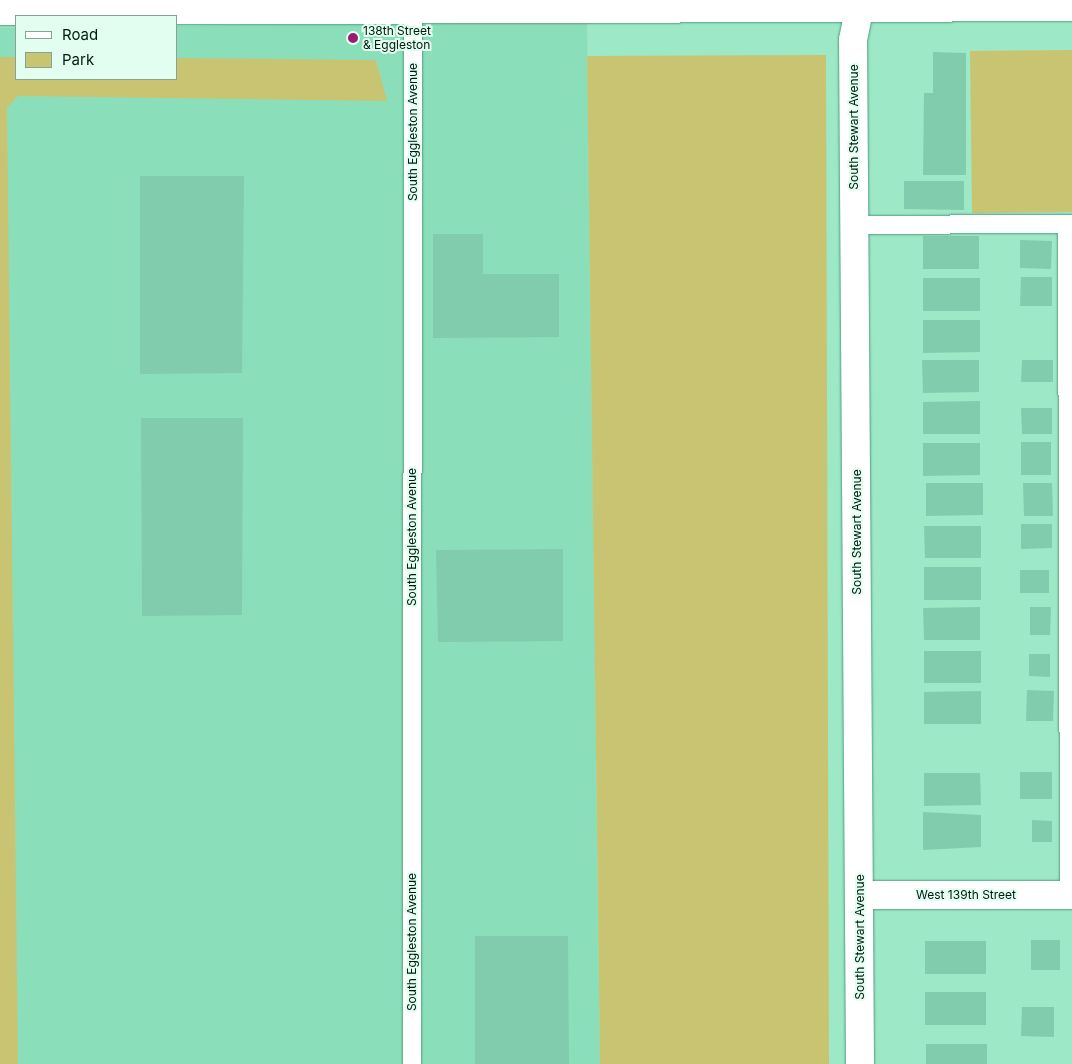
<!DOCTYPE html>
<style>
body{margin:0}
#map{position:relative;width:1072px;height:1064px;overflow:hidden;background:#9ce8c7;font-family:Inter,sans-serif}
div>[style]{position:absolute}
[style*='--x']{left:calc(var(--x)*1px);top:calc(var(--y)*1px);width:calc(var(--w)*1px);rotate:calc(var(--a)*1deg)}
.built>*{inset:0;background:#8adfba}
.green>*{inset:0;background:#c9c472}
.building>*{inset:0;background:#81ccac}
.roads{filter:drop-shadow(0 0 1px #519b7d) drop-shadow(0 0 1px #519b7d)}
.lane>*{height:18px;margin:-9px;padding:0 9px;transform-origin:9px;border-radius:9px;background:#fff}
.street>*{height:28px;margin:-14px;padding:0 14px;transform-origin:14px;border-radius:14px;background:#fff}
.secondary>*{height:28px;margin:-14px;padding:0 14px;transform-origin:14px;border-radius:14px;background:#fff}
.dots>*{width:14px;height:14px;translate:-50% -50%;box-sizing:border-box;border:2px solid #e1fef0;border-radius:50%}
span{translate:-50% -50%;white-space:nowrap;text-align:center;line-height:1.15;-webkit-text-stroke:4px #e1fef0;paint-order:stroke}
.poi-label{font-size:12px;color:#001a0f}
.left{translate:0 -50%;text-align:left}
.street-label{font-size:12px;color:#001a0f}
.legend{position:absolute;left:15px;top:15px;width:162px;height:65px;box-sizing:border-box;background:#e1fef0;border:1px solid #87a396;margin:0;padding:6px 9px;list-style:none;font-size:15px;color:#001a0f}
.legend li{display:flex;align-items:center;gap:10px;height:25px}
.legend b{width:25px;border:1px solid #87a396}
</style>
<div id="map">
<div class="built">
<div style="clip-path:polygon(587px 22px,600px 1064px,0 1064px,0 28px,16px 28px,16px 79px,176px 79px,176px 26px)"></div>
</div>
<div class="green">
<div style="clip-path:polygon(1072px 50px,1072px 212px,972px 213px,970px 51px)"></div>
<div style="clip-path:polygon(826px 55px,829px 1064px,600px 1064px,587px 56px)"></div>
<div style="clip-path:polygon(0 57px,16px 57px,16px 79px,176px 79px,176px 58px,376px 60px,387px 101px,18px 96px,7px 108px,18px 1064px,0 1064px)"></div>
</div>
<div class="building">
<div style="clip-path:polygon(933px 52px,966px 53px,966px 175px,923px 175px,924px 93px,933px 93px)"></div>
<div style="clip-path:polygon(140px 176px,244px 176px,242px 373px,140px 374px)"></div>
<div style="clip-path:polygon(904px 181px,964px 181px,964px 210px,904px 209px)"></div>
<div style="clip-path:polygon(433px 234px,483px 234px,483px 274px,559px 274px,559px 337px,433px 338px)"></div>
<div style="clip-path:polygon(923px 236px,979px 236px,979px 269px,923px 269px)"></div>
<div style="clip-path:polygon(1020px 240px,1052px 241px,1051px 269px,1020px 268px)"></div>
<div style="clip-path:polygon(1021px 277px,1052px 277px,1052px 306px,1020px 306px)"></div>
<div style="clip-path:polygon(923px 278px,980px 278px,980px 311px,923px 311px)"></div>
<div style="clip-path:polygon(923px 320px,980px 320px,980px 352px,923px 353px)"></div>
<div style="clip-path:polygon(922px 360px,979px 360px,979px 392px,923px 393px)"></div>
<div style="clip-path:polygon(1022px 360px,1053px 360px,1053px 382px,1021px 382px)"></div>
<div style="clip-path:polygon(980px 401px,980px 434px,923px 434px,923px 402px)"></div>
<div style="clip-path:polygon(1021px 408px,1052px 408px,1052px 434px,1022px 434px)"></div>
<div style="clip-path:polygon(141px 418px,243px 418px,242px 615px,142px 616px)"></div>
<div style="clip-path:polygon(1021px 442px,1051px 442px,1051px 475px,1021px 475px)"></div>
<div style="clip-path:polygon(923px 443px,980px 443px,980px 475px,923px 476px)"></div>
<div style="clip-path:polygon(926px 483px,983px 483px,983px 515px,926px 516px)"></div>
<div style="clip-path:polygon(1023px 483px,1052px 483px,1053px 516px,1024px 516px)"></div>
<div style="clip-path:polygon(1021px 524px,1052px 524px,1052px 548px,1021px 549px)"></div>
<div style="clip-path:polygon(924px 526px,981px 526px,981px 558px,925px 558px)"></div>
<div style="clip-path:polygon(563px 549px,563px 641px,438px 642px,436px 550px)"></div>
<div style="clip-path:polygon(924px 567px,981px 567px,981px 600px,924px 600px)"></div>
<div style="clip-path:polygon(1020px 570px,1049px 570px,1049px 593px,1020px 593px)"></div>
<div style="clip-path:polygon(980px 607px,980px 640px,924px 640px,923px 608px)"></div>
<div style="clip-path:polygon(1030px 607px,1051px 607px,1050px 635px,1030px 635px)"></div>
<div style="clip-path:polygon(924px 651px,981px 651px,981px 683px,924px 683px)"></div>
<div style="clip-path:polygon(1029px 654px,1050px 654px,1050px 677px,1029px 676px)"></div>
<div style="clip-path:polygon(1027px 690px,1054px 691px,1053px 721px,1026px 721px)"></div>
<div style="clip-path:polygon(981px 691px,981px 724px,924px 724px,924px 692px)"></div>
<div style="clip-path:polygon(1020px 772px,1052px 772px,1052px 799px,1020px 799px)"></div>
<div style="clip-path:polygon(924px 773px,980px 773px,981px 805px,924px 806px)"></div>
<div style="clip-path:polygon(923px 812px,981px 815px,981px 847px,923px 850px)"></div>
<div style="clip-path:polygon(1032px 820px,1052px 821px,1052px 842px,1032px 842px)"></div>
<div style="clip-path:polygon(475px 936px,568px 936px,569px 1064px,475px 1064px)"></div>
<div style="clip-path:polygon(1031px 940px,1060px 940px,1060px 970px,1031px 970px)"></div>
<div style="clip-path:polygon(925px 941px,986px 941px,986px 974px,925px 974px)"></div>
<div style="clip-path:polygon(925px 992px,986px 992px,986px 1025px,925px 1025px)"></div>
<div style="clip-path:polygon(1022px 1007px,1054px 1007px,1054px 1037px,1021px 1036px)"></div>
<div style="clip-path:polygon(926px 1044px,987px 1044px,987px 1064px,926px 1064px)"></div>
</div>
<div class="roads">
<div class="lane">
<div style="--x:1067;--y:224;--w:671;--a:89.83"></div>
<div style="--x:855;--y:225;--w:217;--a:-0.3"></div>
<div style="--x:412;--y:1064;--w:1055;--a:-89.95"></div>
</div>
<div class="street">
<div style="--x:860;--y:895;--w:212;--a:0"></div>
<div style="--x:860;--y:1064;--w:1024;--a:-90.39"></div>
<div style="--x:853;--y:40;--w:41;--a:-78.7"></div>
</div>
<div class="secondary">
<div style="--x:0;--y:11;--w:1072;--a:-0.21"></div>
</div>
</div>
<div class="dots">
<div style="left:353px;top:38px;background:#9b1b71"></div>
</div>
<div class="poi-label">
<span class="left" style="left:363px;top:38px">138th Street<br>&amp; Eggleston</span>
</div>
<div class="street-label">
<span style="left:854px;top:127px;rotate:-90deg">South Stewart Avenue</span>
<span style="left:413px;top:132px;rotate:-90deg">South Eggleston Avenue</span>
<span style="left:857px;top:532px;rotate:-90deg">South Stewart Avenue</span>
<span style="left:412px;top:537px;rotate:-90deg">South Eggleston Avenue</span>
<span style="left:966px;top:895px">West 139th Street</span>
<span style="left:860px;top:937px;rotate:-90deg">South Stewart Avenue</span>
<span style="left:412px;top:942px;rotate:-90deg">South Eggleston Avenue</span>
</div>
<ul class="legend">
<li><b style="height:6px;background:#fff"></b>Road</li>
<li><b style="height:14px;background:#c9c472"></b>Park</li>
</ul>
</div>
